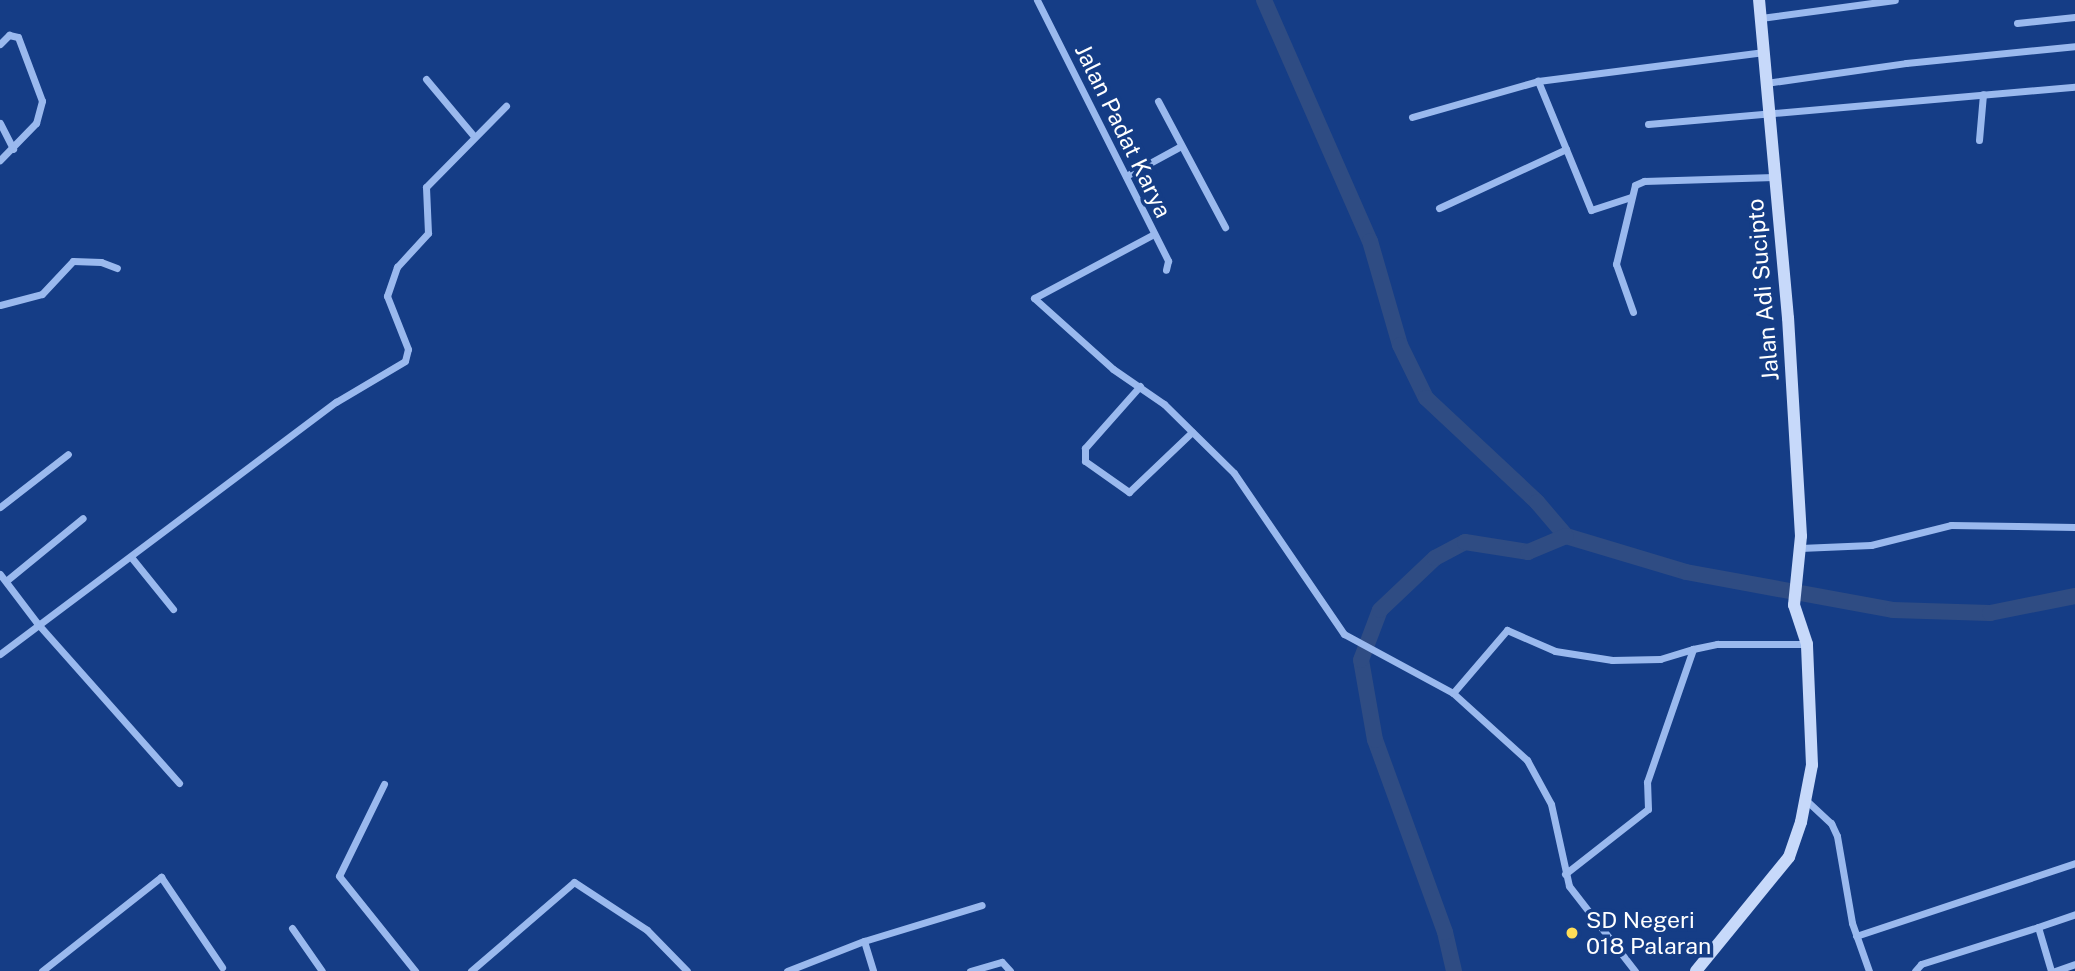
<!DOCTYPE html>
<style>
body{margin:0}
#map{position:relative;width:2075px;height:971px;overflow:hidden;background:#153d86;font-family:"Public Sans",sans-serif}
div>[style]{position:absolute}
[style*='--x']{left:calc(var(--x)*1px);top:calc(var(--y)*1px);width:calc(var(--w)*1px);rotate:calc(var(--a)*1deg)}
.river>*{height:16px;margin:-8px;padding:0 8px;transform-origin:8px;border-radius:8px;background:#2f4c83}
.street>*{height:7px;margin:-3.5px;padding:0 3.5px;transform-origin:3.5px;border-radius:3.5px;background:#9ab9ee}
.secondary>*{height:12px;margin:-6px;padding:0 6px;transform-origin:6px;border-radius:6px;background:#c7d9fa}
.dots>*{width:19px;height:19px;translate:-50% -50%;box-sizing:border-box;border:4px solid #153d86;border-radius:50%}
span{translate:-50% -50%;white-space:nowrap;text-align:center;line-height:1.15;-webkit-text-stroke:7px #153d86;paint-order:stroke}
.street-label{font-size:23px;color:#fff}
.poi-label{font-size:23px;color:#fff}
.left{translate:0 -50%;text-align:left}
</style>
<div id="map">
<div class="river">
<div style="--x:1264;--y:0;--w:263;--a:66.3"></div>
<div style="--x:1370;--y:241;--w:108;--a:73.9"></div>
<div style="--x:1400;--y:345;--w:59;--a:63.9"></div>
<div style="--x:1426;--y:398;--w:152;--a:43.1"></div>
<div style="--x:1537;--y:502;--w:45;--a:49.5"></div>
<div style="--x:1566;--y:536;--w:125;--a:16.7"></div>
<div style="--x:1686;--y:572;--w:210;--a:10.4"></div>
<div style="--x:1893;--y:610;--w:97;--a:1.8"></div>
<div style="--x:1990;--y:613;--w:87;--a:-11.3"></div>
<div style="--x:1454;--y:971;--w:40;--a:-103"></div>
<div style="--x:1445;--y:932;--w:204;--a:-110"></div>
<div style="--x:1375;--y:740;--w:81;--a:-99.9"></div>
<div style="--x:1361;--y:660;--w:53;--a:-69.2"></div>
<div style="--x:1380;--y:610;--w:76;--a:-43.4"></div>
<div style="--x:1435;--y:558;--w:34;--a:-28"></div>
<div style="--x:1465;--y:542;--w:64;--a:9"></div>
<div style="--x:1528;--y:552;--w:41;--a:-22.8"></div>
</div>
<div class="street">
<div style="--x:1037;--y:0;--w:292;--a:63.3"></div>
<div style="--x:1168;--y:261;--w:9;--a:103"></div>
<div style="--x:1761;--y:18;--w:135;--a:-7.7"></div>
<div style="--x:2017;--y:23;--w:58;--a:-5.9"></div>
<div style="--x:0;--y:44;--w:13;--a:-45"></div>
<div style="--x:9;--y:35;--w:9;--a:13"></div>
<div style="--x:18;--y:37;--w:68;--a:69.4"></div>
<div style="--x:42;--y:101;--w:23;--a:105"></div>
<div style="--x:36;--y:123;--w:52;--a:134.2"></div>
<div style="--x:426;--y:79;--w:73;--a:50"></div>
<div style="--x:1766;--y:83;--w:141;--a:-8.1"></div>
<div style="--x:1906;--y:63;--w:170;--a:-5.7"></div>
<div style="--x:1158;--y:101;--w:143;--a:62"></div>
<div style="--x:1412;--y:117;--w:131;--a:-15.9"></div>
<div style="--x:1538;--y:81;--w:228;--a:-7.3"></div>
<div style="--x:0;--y:123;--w:29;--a:63"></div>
<div style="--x:1648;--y:124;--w:429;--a:-5"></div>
<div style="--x:1979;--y:140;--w:46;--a:-85"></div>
<div style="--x:1566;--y:149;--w:66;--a:67.7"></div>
<div style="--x:1591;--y:210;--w:42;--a:-18"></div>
<div style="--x:1126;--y:176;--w:63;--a:-28.6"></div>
<div style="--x:1439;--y:208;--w:140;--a:-24.9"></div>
<div style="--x:1566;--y:149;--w:74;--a:-112.4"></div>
<div style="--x:1154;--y:234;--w:136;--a:151.9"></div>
<div style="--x:1034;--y:298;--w:106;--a:41.9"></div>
<div style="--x:1113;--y:369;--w:62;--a:34.5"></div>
<div style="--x:1164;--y:404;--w:98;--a:44.6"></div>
<div style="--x:1234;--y:473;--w:195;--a:55.7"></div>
<div style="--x:1344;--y:634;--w:124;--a:28.4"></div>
<div style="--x:1453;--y:693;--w:100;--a:42.2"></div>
<div style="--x:1527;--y:760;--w:50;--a:61.4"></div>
<div style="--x:1551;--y:804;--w:84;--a:77.6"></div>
<div style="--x:1569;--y:886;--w:108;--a:52.2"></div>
<div style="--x:0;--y:305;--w:43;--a:-14.7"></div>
<div style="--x:42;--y:294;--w:45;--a:-46.8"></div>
<div style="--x:73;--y:261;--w:28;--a:2"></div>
<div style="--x:101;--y:262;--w:17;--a:21"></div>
<div style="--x:1633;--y:312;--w:51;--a:-109.5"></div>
<div style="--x:1616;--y:264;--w:81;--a:-76.5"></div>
<div style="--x:1635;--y:185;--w:10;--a:-24"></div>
<div style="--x:1644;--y:181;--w:130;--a:-1.8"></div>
<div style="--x:1140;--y:386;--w:83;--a:131.6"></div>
<div style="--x:1085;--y:448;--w:13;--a:90"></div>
<div style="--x:1085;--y:461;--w:54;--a:35.2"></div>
<div style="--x:1129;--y:492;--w:87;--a:-43.6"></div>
<div style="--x:0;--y:507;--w:86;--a:-37.9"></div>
<div style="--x:1800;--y:548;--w:71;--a:-2.4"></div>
<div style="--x:1871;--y:545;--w:82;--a:-14"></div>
<div style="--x:1951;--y:525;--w:124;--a:0.9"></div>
<div style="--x:131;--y:557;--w:67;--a:51.1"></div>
<div style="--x:0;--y:574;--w:61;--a:52.9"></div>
<div style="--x:37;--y:623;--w:214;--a:48.4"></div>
<div style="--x:6;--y:581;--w:99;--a:-39.3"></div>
<div style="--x:0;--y:654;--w:420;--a:-36.9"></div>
<div style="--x:336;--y:402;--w:80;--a:-30.7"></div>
<div style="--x:405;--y:361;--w:12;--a:-76"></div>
<div style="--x:408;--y:349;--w:57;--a:-111.6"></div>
<div style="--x:387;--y:296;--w:31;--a:-71"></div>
<div style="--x:397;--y:267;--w:46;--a:-47.6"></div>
<div style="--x:428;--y:233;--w:46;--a:-92.5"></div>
<div style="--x:426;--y:187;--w:114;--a:-45.4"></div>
<div style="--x:1453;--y:693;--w:83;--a:-49.4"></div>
<div style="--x:1507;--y:630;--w:52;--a:23.6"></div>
<div style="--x:1555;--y:651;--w:58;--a:9"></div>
<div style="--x:1612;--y:660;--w:48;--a:-1.2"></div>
<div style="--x:1660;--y:659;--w:34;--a:-17"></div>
<div style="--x:384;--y:784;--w:102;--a:116.1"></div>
<div style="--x:339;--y:876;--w:122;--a:51.3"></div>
<div style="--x:1807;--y:801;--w:33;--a:43"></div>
<div style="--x:1831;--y:823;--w:14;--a:65"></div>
<div style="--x:1837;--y:836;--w:88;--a:80.2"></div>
<div style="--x:1852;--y:923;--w:51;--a:70.5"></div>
<div style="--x:1565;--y:874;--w:105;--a:-38.1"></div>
<div style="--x:1648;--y:809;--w:27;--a:-92"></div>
<div style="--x:1647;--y:782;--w:141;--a:-70.9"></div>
<div style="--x:1693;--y:649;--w:25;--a:-12"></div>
<div style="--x:1717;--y:644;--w:90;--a:0"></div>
<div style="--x:2038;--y:927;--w:39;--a:-19"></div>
<div style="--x:292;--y:928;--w:52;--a:55.1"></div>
<div style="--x:1856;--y:936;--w:231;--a:-18.4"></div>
<div style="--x:864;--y:941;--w:123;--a:-17"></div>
<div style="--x:42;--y:971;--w:152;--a:-38.3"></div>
<div style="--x:161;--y:877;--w:109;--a:55.9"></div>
<div style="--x:471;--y:971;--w:136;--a:-40.8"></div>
<div style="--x:574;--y:882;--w:87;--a:33.3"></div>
<div style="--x:647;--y:930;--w:57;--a:45.7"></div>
<div style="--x:787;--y:971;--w:83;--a:-21.3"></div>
<div style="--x:864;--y:941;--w:31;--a:73"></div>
<div style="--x:970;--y:971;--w:33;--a:-16"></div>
<div style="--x:1002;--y:962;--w:12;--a:48"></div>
<div style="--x:1915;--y:971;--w:9;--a:-49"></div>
<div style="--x:1921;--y:964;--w:123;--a:-17.5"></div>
<div style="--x:2038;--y:927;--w:46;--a:73.5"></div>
<div style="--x:2055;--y:971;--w:21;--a:-19"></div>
</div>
<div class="secondary">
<div style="--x:1696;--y:971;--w:147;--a:-50.8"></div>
<div style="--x:1789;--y:857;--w:37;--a:-71"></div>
<div style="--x:1801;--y:822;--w:58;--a:-79.1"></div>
<div style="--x:1812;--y:765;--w:121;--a:-92.4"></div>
<div style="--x:1807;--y:644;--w:41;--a:-108.4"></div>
<div style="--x:1794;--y:605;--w:69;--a:-84.2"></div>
<div style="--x:1801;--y:536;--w:218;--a:-93.4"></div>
<div style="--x:1788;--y:318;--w:319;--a:-95.2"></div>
</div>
<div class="dots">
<div style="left:1572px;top:933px;background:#ffdd57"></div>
</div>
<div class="street-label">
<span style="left:1123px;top:131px;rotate:64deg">Jalan Padat Karya</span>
<span style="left:1763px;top:290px;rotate:-95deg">Jalan Adi Sucipto</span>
</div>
<div class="poi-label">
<span class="left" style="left:1586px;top:933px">SD Negeri<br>018 Palaran</span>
</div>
</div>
